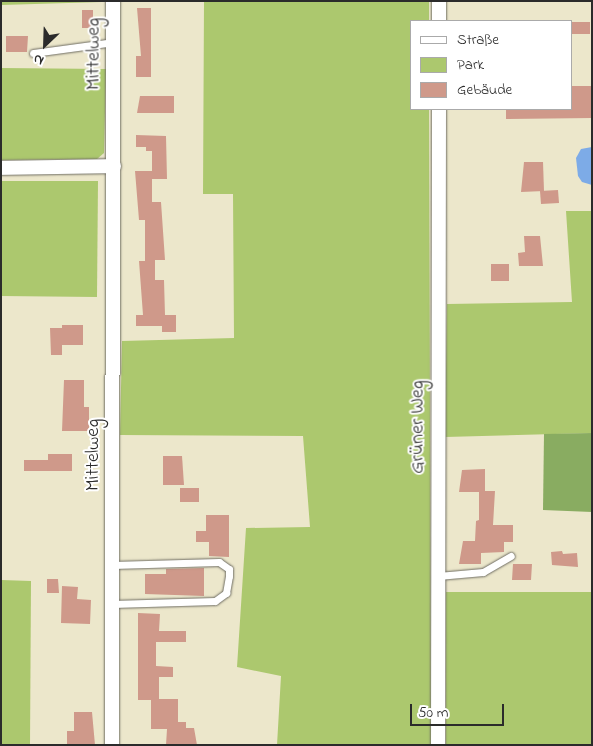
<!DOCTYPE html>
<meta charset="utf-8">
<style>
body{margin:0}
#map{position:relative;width:593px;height:746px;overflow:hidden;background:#ece7cb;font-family:"Indie Flower",sans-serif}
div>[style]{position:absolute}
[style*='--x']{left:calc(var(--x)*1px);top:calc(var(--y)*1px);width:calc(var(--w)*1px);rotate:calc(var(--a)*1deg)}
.green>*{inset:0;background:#acc86e}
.forest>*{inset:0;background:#89ac61}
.water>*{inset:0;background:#7dabe7}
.building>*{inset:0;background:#cf998a}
.roads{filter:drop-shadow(0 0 1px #6f6d63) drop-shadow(0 0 1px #6f6d63)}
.lane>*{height:7px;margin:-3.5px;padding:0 3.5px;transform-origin:3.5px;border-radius:3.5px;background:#fff}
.street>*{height:14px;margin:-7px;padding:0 7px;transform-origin:7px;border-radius:7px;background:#fff}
span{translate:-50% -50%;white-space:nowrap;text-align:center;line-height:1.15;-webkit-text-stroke:4px #fff;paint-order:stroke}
.street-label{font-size:20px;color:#2b2b2b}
.frame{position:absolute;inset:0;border:2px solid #2b2b2b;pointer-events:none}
.legend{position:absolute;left:410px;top:20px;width:162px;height:90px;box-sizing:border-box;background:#fff;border:1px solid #aaa;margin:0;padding:6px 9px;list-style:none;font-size:15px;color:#2b2b2b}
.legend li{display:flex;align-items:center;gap:10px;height:25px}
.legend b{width:25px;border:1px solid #aaa}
.north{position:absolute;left:20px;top:20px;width:50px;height:50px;-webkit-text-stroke:4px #fff;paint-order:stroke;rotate:204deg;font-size:14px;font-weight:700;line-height:20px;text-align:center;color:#2b2b2b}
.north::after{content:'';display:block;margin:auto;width:18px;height:22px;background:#2b2b2b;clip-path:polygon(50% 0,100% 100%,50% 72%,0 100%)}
.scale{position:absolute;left:410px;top:704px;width:94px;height:22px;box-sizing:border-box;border:2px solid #2b2b2b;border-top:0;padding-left:6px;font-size:15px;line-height:18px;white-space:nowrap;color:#2b2b2b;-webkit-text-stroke:4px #fff;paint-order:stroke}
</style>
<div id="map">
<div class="green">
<div style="clip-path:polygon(1px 1px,102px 1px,102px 2px,1px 5px)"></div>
<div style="clip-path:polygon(204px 1px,429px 1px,429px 21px,412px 21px,412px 109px,429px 109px,431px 745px,277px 745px,281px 676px,237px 667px,246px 528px,310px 527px,303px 436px,120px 435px,122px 341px,234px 338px,233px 194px,203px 194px)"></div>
<div style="clip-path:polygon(1px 68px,106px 69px,104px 153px,97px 159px,1px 160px)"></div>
<div style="clip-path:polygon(1px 181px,98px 181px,97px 297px,1px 296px)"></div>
<div style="clip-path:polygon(566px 211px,592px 211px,592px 433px,445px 437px,447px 304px,572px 302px)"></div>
<div style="clip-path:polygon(1px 580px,31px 581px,30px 745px,1px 745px)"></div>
<div style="clip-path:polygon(446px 592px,592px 592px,592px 745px,446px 745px)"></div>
</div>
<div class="forest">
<div style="clip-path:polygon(592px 433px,592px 512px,543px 510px,544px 434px)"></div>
</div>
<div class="water">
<div style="clip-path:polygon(592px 147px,592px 185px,582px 182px,578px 176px,576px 158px,581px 149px)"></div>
</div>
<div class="building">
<div style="clip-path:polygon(137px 8px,151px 8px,151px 77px,136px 77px,136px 56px,141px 56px)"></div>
<div style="clip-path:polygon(82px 10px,93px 10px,93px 28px,82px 28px)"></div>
<div style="clip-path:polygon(572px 22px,590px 22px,590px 34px,572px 34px)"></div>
<div style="clip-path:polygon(6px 36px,28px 36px,27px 52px,6px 52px)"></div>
<div style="clip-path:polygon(572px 86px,592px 86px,592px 118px,506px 119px,506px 109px,572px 109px)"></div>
<div style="clip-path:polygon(140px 96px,174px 96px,174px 113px,137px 113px)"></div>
<div style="clip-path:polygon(136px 135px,166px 136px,167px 179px,152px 179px,152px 151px,146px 151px,146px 147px,136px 147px)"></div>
<div style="clip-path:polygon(524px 162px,543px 162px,544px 191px,521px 192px)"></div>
<div style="clip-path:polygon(135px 171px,152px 171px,152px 202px,161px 202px,165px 260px,155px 260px,155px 280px,164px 280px,165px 315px,176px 315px,176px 332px,162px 332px,162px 326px,136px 326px,136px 315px,143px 315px,139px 261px,145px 261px,145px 220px,139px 220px)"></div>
<div style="clip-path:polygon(558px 190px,559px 203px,541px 204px,540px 191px)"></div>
<div style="clip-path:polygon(524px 236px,540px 236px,543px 266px,519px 266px,518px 253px,525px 252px)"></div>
<div style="clip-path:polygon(491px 264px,509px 264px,509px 281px,491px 281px)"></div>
<div style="clip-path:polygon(62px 325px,83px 325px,83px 345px,62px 345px,62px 355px,51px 355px,50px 328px,62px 328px)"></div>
<div style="clip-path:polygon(64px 380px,84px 380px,84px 407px,89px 407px,89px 431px,62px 431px)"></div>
<div style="clip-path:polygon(48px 454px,72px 454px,72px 471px,24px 471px,24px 460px,48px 460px)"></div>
<div style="clip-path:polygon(163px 456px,182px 456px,184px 485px,163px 485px)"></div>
<div style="clip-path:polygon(485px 469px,485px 491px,495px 491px,493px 525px,513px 525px,513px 542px,504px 542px,504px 552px,481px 553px,481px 564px,459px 564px,463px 541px,475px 541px,476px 521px,479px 520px,479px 492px,459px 492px,462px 470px)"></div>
<div style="clip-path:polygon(180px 488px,199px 488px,199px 502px,180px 502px)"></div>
<div style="clip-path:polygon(206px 515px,229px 515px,229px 557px,209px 556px,209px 542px,196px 542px,196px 531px,206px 531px)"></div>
<div style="clip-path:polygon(562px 551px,563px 554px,577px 553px,578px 567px,552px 565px,551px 552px)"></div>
<div style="clip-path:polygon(513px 564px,532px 564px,531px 580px,512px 580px)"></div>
<div style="clip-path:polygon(204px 568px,204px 596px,145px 594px,145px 574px,166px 574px,166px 569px)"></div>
<div style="clip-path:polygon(47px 579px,58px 579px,59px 593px,47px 593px)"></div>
<div style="clip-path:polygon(62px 586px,78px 587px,77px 599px,91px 600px,90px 624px,61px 623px)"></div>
<div style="clip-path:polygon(138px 613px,160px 614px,159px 631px,186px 631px,186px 642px,156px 642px,156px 666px,173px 667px,173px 677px,159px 677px,159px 699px,178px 699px,178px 722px,186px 722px,186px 728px,194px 728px,197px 745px,166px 745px,167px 729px,151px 729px,151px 700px,138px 700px)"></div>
<div style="clip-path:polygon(74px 712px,92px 712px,95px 745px,67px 745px,67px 731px,74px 731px)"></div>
</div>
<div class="roads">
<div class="lane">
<div style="--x:33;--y:53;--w:82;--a:-7.7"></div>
<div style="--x:438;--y:576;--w:45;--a:-5.1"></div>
<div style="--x:483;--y:572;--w:32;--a:-30"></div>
<div style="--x:112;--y:604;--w:103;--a:-1.7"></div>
<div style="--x:215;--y:601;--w:14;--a:-36"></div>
<div style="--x:226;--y:593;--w:17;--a:-80"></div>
<div style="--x:229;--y:576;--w:7;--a:-90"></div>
<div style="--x:229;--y:569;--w:12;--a:-145"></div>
<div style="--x:219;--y:562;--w:107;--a:178.4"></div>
</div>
<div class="street">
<div style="--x:439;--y:21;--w:20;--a:-90"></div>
<div style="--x:1;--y:168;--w:113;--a:-1"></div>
<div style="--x:112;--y:745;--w:744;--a:-89.92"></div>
<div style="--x:438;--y:745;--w:636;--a:-89.91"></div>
</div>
</div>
<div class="street-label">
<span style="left:94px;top:54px;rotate:-90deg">Mittelweg</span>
<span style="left:418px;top:427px;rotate:-90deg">Grüner Weg</span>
<span style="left:93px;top:455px;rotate:-90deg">Mittelweg</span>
</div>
<div class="frame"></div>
<ul class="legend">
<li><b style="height:6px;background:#fff"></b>Straße</li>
<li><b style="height:14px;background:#acc86e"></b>Park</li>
<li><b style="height:14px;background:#cf998a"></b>Gebäude</li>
</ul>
<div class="north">N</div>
<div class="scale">50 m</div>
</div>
